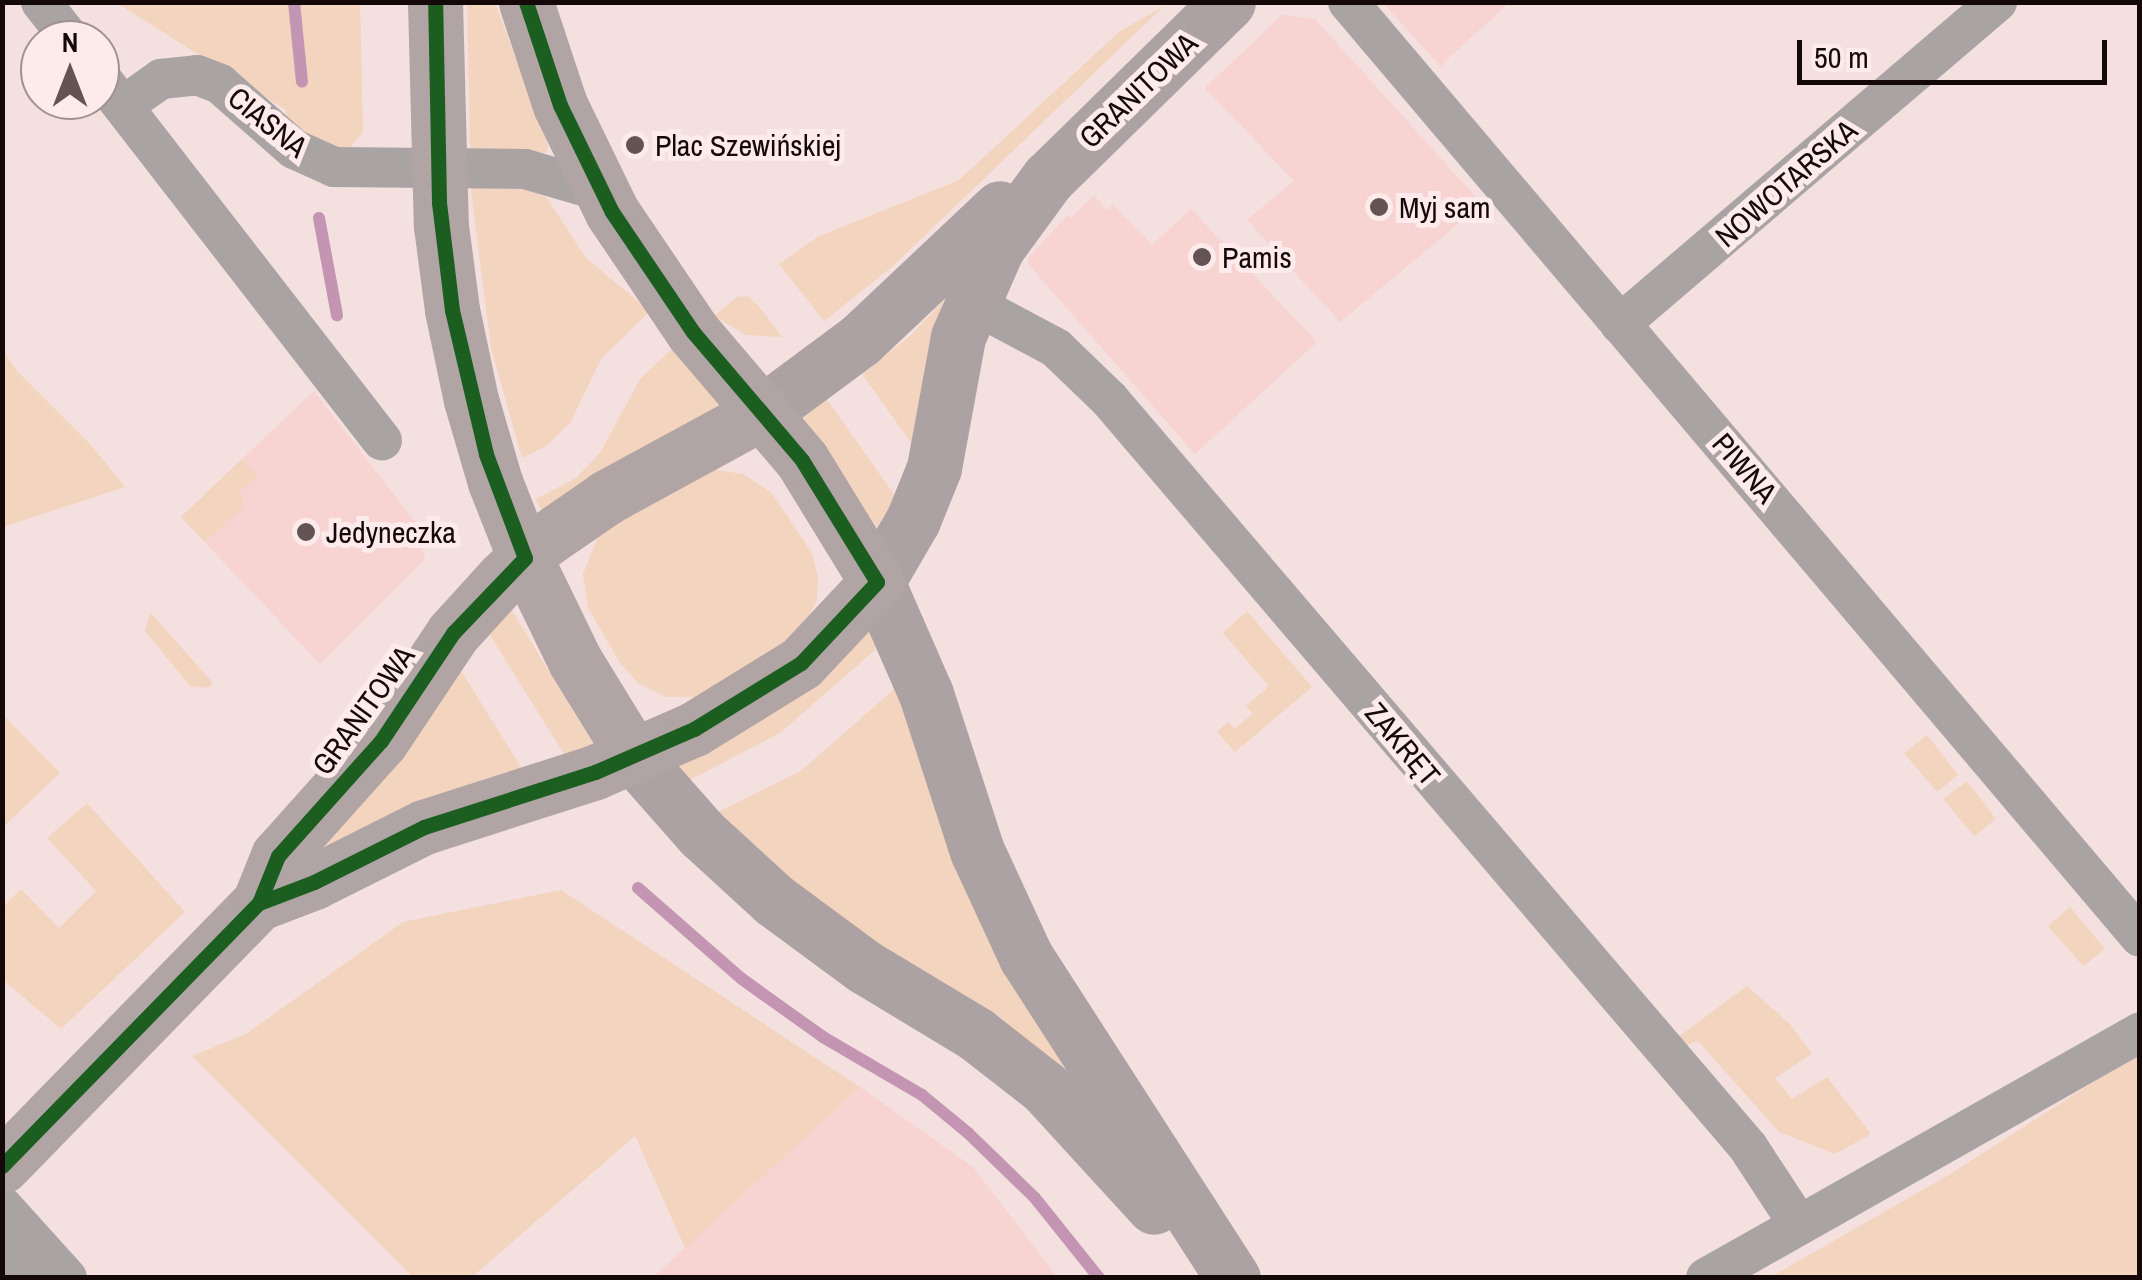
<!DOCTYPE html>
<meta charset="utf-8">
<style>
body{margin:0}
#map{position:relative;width:2142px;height:1280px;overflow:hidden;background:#f3e0df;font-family:"Archivo Narrow",sans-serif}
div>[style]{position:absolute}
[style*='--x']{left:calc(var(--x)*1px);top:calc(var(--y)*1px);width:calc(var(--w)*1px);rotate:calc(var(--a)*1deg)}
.built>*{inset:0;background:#f7d3d1}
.green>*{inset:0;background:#f3d4be}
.stream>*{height:12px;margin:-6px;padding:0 6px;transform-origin:6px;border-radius:6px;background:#c494b3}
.street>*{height:40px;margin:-20px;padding:0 20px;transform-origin:20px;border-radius:20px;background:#aaa3a4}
.secondary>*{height:55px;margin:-27.5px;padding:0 27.5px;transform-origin:27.5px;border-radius:27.5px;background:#aca2a3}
.primary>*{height:55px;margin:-27.5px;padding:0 27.5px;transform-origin:27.5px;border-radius:27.5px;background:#b0a4a5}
.cycleway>*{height:15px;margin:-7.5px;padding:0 7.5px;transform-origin:7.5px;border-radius:7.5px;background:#1b5e20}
.dots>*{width:28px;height:28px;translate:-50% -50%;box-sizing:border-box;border:5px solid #fcebea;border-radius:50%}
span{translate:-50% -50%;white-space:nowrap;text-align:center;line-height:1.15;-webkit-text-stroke:10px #fcebea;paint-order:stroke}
.street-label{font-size:30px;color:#150808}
.poi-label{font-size:30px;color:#150808}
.left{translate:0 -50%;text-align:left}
.frame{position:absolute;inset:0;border:5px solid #150808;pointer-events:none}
.north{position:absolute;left:20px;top:20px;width:100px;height:100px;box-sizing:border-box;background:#fcebea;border:2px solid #a09090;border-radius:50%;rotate:0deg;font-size:28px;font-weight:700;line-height:40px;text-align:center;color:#150808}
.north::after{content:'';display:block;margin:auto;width:35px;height:45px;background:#635453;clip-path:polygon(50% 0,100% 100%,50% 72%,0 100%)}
.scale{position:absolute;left:1797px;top:40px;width:310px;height:45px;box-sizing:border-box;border:5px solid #150808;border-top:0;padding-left:12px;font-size:30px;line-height:35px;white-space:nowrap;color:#150808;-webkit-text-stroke:8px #fcebea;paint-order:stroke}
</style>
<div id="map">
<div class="built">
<div style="clip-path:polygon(1383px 3px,1509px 3px,1443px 63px,1444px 70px)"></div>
<div style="clip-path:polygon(1282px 15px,1315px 19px,1482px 204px,1340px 322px,1247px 220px,1294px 181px,1205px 88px)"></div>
<div style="clip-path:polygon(1094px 195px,1106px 210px,1113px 205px,1152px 245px,1191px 209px,1317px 342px,1195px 454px,1028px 264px,1028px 258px,1068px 215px,1071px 218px)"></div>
<div style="clip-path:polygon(314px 391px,415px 522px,425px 559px,320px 664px,181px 517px)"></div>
<div style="clip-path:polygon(860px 1087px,973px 1167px,1057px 1277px,653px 1277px)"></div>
</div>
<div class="green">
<div style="clip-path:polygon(117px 3px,360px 3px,363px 131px,345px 154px,285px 123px,286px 110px)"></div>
<div style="clip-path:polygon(467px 3px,495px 3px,548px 145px,547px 153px,470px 151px)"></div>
<div style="clip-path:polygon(1164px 6px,893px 266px,824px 321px,779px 264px,819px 236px,959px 180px,1119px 32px)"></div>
<div style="clip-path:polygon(511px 182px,547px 198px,586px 258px,650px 311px,601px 359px,570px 423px,546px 446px,522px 458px,491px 348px,471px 190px,472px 185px)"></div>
<div style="clip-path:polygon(748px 296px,762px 310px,782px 337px,746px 335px,714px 316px,737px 297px)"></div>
<div style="clip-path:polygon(945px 299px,917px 451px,862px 374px,909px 337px)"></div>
<div style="clip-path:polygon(676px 345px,726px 401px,543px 514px,536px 499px,576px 478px,600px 453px,640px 379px)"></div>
<div style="clip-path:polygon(2px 350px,18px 372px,91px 445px,125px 487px,3px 527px)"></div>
<div style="clip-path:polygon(826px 398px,898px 500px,879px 530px,802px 419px)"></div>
<div style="clip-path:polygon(242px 459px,257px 476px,240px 491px,243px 507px,205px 542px,181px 517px)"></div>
<div style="clip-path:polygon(708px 469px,743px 474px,772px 493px,812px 553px,818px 577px,817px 600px,800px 635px,701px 697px,666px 697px,638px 683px,620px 663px,588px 608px,583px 574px,600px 532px)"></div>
<div style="clip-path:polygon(507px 602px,592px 742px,593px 745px,567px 759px,482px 622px)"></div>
<div style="clip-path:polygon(1247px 611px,1312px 687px,1235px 752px,1217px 732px,1228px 722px,1235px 729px,1253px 713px,1246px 706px,1269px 686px,1223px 633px)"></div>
<div style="clip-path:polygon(150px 612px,213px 683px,208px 688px,190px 686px,145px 631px)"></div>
<div style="clip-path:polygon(868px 628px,883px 643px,780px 733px,684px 783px,674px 763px)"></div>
<div style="clip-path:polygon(454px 659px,524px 772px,293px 858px)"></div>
<div style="clip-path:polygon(900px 684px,1064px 1066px,1059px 1068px,835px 918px,714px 814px,801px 771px)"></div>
<div style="clip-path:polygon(3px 715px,60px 773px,3px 827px)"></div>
<div style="clip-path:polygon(1927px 735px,1958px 775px,1937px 792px,1904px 753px)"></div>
<div style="clip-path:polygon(1967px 781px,1996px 819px,1974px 836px,1943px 799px)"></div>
<div style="clip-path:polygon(87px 803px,185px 912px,61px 1029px,3px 980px,3px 907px,21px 889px,59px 928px,96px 891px,47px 838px)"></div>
<div style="clip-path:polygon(561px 890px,860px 1087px,685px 1248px,635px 1136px,472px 1277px,413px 1277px,192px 1056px,246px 1034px,403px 922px)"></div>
<div style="clip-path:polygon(2070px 907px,2105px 949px,2083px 966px,2048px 926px)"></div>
<div style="clip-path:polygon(1747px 986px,1790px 1024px,1812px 1054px,1775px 1078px,1792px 1099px,1827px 1077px,1871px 1134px,1835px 1154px,1779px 1132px,1698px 1041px,1683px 1046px,1678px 1037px)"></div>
<div style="clip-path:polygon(2139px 1053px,2139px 1277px,1769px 1278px,1947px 1176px)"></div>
</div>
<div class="stream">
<div style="--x:294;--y:2;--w:80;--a:84.3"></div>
<div style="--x:319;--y:218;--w:99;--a:79.5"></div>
<div style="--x:638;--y:888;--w:138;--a:41.2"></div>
<div style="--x:742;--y:979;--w:100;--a:35.6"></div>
<div style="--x:823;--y:1037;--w:115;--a:30.4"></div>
<div style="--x:922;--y:1095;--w:60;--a:39.6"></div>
<div style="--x:968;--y:1133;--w:93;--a:44.1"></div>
<div style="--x:1035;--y:1198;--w:102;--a:51.3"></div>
</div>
<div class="street">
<div style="--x:41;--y:2;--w:48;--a:51.7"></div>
<div style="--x:1348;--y:2;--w:1225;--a:49.73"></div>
<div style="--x:100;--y:77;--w:460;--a:52.2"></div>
<div style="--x:123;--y:106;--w:47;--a:-35.4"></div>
<div style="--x:161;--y:79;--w:36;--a:-6"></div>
<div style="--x:197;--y:75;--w:25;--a:21"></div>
<div style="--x:220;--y:84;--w:98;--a:41.3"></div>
<div style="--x:294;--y:149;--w:44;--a:24.2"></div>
<div style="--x:334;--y:167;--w:191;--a:0.6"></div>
<div style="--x:525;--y:169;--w:78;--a:16.3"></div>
<div style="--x:970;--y:302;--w:98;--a:28.1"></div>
<div style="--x:1056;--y:348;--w:74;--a:43.9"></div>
<div style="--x:1109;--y:399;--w:984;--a:49.49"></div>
<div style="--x:1748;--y:1147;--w:93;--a:56.8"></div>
<div style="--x:1620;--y:324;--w:496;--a:-40.5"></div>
<div style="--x:2;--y:1206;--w:97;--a:47.9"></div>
<div style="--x:2;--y:1256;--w:30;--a:46"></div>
<div style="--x:1706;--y:1278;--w:499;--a:-29.5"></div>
</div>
<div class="secondary">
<div style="--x:1228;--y:2;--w:252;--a:135.6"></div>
<div style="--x:1048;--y:178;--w:87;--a:126.1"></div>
<div style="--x:997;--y:248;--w:97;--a:113.7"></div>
<div style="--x:958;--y:337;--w:133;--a:100.4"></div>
<div style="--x:934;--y:468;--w:56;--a:112"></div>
<div style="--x:913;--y:520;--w:72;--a:120.1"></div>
<div style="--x:877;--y:582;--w:122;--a:66.4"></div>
<div style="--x:926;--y:694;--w:165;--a:72"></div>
<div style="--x:977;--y:851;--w:117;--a:65.2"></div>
<div style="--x:1026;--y:957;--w:382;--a:57.2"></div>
<div style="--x:763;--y:412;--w:121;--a:-36.6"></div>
<div style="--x:860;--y:340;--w:192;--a:-43.3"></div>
<div style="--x:634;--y:757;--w:103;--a:48.6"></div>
<div style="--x:702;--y:834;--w:98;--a:42.5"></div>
<div style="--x:774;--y:900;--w:113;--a:36.4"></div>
<div style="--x:865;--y:967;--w:130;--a:31.1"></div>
<div style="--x:976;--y:1034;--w:88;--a:38"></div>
<div style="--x:1045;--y:1088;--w:161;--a:47.5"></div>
</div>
<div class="primary">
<div style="--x:435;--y:2;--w:224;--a:88.5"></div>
<div style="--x:441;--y:226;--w:85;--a:82.5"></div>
<div style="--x:452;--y:310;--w:92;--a:78.1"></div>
<div style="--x:471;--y:400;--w:85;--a:73.7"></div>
<div style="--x:495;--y:482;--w:82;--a:68.5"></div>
<div style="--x:525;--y:558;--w:114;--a:64.1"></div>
<div style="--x:575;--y:661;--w:113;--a:58.4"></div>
<div style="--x:259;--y:903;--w:51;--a:-68"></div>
<div style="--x:278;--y:856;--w:154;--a:-48.2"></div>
<div style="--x:381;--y:741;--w:130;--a:-56.3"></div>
<div style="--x:453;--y:633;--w:74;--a:-47.7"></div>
<div style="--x:503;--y:578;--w:53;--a:-42.7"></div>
<div style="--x:542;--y:542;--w:79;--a:-34.7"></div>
<div style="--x:607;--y:497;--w:178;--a:-28.6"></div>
<div style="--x:2;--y:1166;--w:368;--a:-45.7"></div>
<div style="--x:259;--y:903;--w:59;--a:-20.9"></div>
<div style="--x:314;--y:882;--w:123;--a:-26.6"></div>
<div style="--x:424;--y:827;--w:180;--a:-17.8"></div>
<div style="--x:595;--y:772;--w:108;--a:-23.5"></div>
<div style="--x:694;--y:729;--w:126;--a:-31.7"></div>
<div style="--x:801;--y:663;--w:111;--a:-46.8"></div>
<div style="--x:877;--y:582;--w:143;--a:-121.6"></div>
<div style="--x:802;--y:460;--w:168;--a:-130.4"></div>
<div style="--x:693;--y:332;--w:145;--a:-124"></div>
<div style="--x:612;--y:212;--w:119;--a:-115.9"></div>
<div style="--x:560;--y:105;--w:108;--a:-108.3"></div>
</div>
<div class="cycleway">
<div style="--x:259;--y:903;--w:51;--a:-68"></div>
<div style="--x:278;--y:856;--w:154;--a:-48.2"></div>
<div style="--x:381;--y:741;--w:130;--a:-56.3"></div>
<div style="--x:453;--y:633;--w:104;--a:-46.2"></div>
<div style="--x:525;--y:558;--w:111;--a:-110.6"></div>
<div style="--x:486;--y:454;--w:148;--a:-103.3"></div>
<div style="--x:452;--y:310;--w:109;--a:-96.9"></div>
<div style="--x:439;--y:202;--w:200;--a:-91.1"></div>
<div style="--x:2;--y:1166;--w:368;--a:-45.7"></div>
<div style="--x:259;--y:903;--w:59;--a:-20.9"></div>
<div style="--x:314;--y:882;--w:123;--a:-26.6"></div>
<div style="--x:424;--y:827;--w:180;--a:-17.8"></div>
<div style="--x:595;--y:772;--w:108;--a:-23.5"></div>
<div style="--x:694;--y:729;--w:126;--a:-31.7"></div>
<div style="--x:801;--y:663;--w:111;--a:-46.8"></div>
<div style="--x:877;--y:582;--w:143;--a:-121.6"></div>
<div style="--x:802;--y:460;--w:168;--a:-130.4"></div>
<div style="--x:693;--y:332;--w:145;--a:-124"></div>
<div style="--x:612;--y:212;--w:119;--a:-115.9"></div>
<div style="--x:560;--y:105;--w:108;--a:-108.3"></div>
</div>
<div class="dots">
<div style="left:635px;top:145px;background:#635453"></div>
<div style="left:1379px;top:207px;background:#635453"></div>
<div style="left:1202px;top:257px;background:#635453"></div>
<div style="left:306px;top:532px;background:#635453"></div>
</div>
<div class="street-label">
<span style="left:1138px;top:90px;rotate:-44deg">GRANITOWA</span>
<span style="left:268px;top:122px;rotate:39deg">CIASNA</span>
<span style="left:1786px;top:183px;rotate:-41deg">NOWOTARSKA</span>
<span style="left:1745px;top:468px;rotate:49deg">PIWNA</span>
<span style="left:363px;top:710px;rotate:-54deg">GRANITOWA</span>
<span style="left:1403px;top:744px;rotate:50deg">ZAKRĘT</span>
</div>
<div class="poi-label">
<span class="left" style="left:655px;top:145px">Plac Szewińskiej</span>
<span class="left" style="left:1399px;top:207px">Myj sam</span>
<span class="left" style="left:1222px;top:257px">Pamis</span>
<span class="left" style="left:326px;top:532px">Jedyneczka</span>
</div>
<div class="frame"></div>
<div class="north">N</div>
<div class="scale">50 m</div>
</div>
